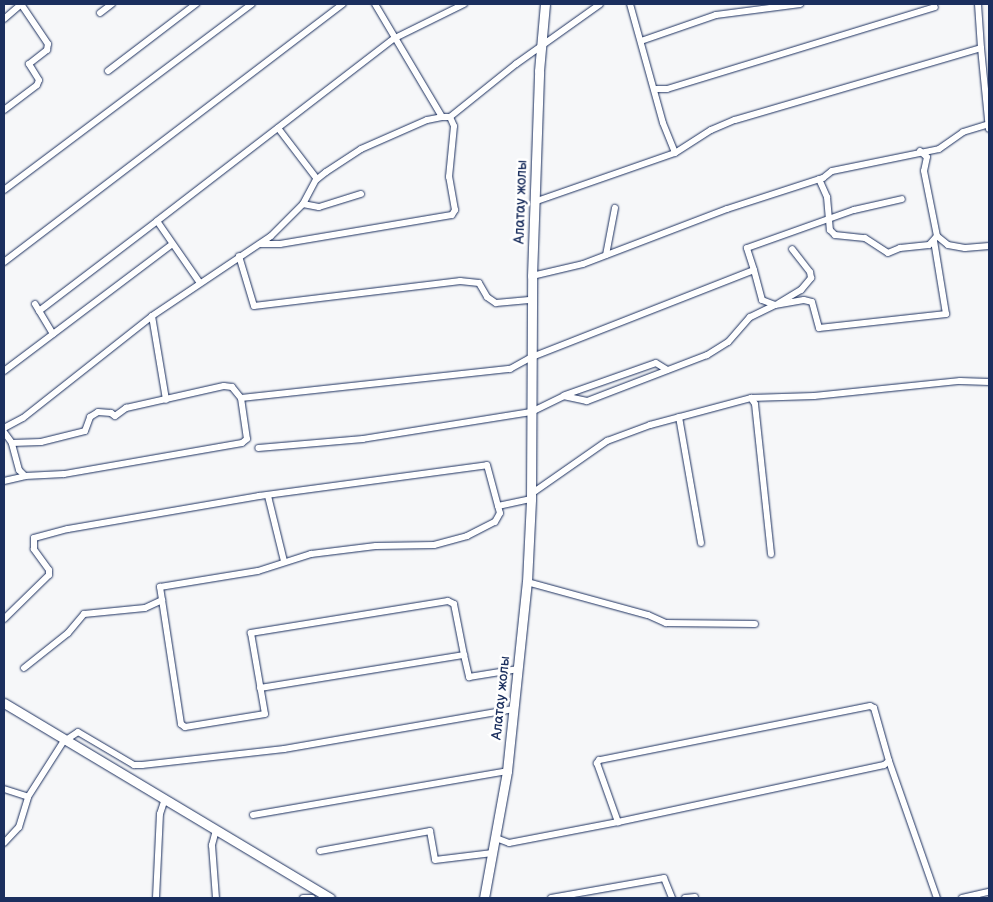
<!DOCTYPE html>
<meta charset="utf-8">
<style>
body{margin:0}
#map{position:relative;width:993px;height:902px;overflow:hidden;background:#f6f7f9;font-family:"Balsamiq Sans",sans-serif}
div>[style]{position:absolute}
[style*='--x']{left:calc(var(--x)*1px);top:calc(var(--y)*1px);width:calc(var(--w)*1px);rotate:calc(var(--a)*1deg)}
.roads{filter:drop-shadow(0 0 1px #1b2f5e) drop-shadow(0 0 1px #1b2f5e)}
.street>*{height:6px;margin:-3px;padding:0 3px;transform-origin:3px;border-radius:3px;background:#fff}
.secondary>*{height:9px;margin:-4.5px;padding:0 4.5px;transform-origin:4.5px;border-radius:4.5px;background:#fff}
span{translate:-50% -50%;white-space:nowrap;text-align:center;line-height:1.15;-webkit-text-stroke:5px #fff;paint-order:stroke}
.street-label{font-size:14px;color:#1b2f5e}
.frame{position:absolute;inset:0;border:5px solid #1b2f5e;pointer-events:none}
</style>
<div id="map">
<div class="roads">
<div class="street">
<div style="--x:375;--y:4;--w:131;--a:59.3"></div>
<div style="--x:442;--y:117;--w:8;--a:0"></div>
<div style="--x:450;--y:117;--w:85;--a:-38.8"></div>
<div style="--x:516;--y:64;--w:103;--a:-35.5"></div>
<div style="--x:630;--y:4;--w:123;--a:74.5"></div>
<div style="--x:663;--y:123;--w:32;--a:68"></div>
<div style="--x:675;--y:153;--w:43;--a:-32.6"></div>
<div style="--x:711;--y:130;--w:26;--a:-23"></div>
<div style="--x:735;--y:120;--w:256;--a:-16.3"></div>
<div style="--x:981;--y:48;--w:81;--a:84.4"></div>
<div style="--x:978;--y:4;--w:44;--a:86.1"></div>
<div style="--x:100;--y:13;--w:15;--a:-37"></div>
<div style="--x:4;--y:19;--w:23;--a:-41"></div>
<div style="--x:641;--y:41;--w:79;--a:-19.1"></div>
<div style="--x:716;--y:15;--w:85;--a:-7.5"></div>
<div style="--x:108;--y:71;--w:111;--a:-37.3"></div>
<div style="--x:654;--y:89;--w:13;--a:0"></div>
<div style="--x:667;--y:89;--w:280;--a:-17"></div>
<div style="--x:4;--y:110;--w:41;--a:-37.1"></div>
<div style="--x:37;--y:85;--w:5;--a:-68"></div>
<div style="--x:39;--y:80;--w:19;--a:-122"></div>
<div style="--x:29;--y:64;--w:23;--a:-38"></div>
<div style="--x:47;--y:50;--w:6;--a:-81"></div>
<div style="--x:48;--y:44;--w:48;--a:-124"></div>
<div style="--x:278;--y:128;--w:64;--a:52.6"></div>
<div style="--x:920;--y:151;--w:9;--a:41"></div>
<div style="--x:927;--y:157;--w:14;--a:102"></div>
<div style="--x:924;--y:171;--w:66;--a:78.7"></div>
<div style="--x:937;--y:236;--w:14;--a:39"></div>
<div style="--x:948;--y:245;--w:17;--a:10"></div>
<div style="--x:965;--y:248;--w:24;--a:-5"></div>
<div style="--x:819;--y:179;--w:20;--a:66"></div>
<div style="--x:827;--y:197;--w:33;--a:85"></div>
<div style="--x:830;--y:230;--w:7;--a:45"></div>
<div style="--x:835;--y:235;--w:30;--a:6"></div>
<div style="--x:865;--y:238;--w:27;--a:33"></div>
<div style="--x:888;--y:253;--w:13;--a:-23"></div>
<div style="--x:900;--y:248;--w:29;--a:-6"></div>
<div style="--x:929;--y:245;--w:12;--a:-48"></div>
<div style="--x:4;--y:190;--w:310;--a:-36.9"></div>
<div style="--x:534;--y:202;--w:149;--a:-19.2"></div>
<div style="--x:303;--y:204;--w:16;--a:11"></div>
<div style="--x:319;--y:207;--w:44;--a:-17.2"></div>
<div style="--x:260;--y:244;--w:20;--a:0"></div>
<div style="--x:280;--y:244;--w:174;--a:-9.6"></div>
<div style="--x:452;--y:215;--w:6;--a:-59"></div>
<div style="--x:455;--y:210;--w:34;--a:-100"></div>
<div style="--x:449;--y:177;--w:51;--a:-84.4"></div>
<div style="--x:454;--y:126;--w:10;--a:-114"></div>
<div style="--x:606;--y:255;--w:48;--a:-79.2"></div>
<div style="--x:239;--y:256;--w:52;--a:73.3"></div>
<div style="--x:254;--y:306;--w:208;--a:-6.9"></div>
<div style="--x:460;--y:281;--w:19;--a:6"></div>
<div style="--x:479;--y:283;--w:16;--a:60"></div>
<div style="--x:487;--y:297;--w:11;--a:34"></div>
<div style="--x:496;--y:303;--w:36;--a:-5"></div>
<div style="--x:4;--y:262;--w:426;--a:-37.3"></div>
<div style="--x:754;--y:270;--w:23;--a:-108"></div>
<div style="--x:747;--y:248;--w:114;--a:-19.6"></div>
<div style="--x:854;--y:210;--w:49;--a:-12.9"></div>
<div style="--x:532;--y:276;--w:52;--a:-13.2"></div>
<div style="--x:583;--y:264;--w:154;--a:-20.9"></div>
<div style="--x:727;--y:209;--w:101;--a:-17.9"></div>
<div style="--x:823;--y:178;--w:11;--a:-38"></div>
<div style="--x:832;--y:171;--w:109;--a:-11.6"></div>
<div style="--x:939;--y:149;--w:29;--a:-35"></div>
<div style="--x:963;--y:132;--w:27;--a:-17"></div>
<div style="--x:200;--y:283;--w:75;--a:-124.7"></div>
<div style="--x:157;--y:221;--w:300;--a:-37.6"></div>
<div style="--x:395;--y:38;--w:77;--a:-26.2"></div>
<div style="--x:779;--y:303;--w:26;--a:-31"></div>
<div style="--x:801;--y:290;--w:16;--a:-50"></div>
<div style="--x:811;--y:278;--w:6;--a:-99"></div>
<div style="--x:810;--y:272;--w:29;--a:-128"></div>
<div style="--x:35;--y:304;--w:35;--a:59"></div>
<div style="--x:775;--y:305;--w:29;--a:-10"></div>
<div style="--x:804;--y:300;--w:8;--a:14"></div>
<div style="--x:812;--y:302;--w:27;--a:75"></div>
<div style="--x:819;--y:328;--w:128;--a:-6.3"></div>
<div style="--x:946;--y:314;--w:74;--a:-99.3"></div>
<div style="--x:39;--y:311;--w:148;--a:-37.3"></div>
<div style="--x:152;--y:316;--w:85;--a:80.5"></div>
<div style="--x:4;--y:371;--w:209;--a:-37"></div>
<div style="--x:224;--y:386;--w:8;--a:7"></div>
<div style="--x:232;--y:387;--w:14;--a:51"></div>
<div style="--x:241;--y:398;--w:41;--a:81.7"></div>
<div style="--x:247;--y:439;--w:6;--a:141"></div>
<div style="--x:242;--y:443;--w:181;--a:170.1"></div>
<div style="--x:64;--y:474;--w:39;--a:177"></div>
<div style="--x:25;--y:476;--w:8;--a:-135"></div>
<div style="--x:19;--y:470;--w:28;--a:-105"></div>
<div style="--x:12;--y:443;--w:29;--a:-2"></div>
<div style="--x:41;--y:442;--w:45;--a:-14"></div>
<div style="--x:85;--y:431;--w:15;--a:-70"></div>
<div style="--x:90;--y:417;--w:9;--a:-32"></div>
<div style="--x:98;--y:412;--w:13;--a:4"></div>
<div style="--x:111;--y:413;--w:5;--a:37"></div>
<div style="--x:115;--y:416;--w:14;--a:-36"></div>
<div style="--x:126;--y:408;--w:100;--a:-12.7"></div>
<div style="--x:565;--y:395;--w:96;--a:-19.4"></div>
<div style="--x:656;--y:363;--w:13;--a:32"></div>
<div style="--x:241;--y:398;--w:271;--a:-6.2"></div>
<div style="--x:510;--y:369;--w:25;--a:-29"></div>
<div style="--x:532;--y:357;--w:238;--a:-21.4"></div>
<div style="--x:754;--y:270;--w:31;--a:75"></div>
<div style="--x:762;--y:300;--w:14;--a:21"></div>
<div style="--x:775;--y:305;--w:28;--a:154"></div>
<div style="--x:750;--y:317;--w:33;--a:131"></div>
<div style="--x:728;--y:342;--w:25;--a:148"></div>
<div style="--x:707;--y:355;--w:129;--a:159"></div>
<div style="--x:587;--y:401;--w:24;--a:-168"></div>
<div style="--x:564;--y:396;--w:37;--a:154"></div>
<div style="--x:531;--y:412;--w:170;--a:170.9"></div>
<div style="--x:363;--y:439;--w:105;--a:175.1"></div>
<div style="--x:751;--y:398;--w:63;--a:-1.8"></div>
<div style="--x:814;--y:396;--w:147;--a:-5.9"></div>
<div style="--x:960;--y:381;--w:29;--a:2"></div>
<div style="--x:679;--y:417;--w:128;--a:80.1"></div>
<div style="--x:4;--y:428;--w:21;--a:-28"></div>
<div style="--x:23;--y:418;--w:164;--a:-38.3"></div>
<div style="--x:152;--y:316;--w:143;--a:-33.9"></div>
<div style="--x:271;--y:236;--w:45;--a:-45"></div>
<div style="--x:303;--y:204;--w:27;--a:-62"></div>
<div style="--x:316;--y:180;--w:13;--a:-39"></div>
<div style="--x:326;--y:172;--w:42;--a:-33.3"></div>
<div style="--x:361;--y:149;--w:72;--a:-23.7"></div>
<div style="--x:427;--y:120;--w:15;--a:-11"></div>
<div style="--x:4;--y:432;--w:14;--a:54"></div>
<div style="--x:4;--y:481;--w:22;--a:-13"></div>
<div style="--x:531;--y:494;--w:93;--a:-34.9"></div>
<div style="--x:607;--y:441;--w:46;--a:-20.4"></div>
<div style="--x:650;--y:425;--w:105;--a:-15"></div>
<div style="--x:751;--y:398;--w:7;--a:56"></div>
<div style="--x:755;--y:404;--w:151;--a:83.9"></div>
<div style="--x:268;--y:496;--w:67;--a:76.2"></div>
<div style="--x:527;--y:582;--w:125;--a:15.3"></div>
<div style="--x:648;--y:615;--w:20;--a:24"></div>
<div style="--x:666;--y:623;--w:89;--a:0.6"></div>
<div style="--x:4;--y:619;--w:63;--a:-44.4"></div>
<div style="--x:49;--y:575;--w:5;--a:-90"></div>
<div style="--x:49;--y:570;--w:26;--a:-126"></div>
<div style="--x:34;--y:549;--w:11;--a:-90"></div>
<div style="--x:34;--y:538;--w:35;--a:-15"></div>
<div style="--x:68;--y:529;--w:194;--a:-9.8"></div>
<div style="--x:259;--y:496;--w:230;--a:-7.7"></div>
<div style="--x:487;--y:465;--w:42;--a:75"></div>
<div style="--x:464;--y:655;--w:52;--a:-101.1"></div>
<div style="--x:454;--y:604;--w:7;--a:-153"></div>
<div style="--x:448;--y:601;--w:200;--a:170.8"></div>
<div style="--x:251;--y:633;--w:82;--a:80.2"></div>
<div style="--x:265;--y:714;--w:81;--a:170.8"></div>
<div style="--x:185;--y:727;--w:5;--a:-143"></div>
<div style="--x:181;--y:724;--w:139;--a:-98.7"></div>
<div style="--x:160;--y:587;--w:99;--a:-9.3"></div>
<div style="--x:258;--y:571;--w:56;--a:-17.8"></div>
<div style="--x:311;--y:554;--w:65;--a:-7"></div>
<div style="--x:376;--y:546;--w:58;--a:-1"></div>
<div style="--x:434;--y:545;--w:34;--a:-15"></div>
<div style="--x:467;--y:536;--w:31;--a:-27"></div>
<div style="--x:495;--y:522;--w:10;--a:-61"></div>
<div style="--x:500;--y:513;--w:7;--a:-106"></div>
<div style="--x:498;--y:506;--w:34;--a:-12"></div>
<div style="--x:24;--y:668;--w:56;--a:-38.5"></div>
<div style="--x:68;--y:633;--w:25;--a:-50"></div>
<div style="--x:84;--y:614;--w:61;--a:-5.6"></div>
<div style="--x:145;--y:608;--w:19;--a:-25"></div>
<div style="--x:260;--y:688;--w:207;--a:-9.2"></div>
<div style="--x:464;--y:655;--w:23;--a:77"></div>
<div style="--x:469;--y:677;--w:50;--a:-9.3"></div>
<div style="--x:66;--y:740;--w:14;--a:-34"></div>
<div style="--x:78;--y:732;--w:65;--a:30.5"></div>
<div style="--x:134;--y:765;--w:8;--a:0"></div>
<div style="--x:142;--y:765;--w:143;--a:-6.4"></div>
<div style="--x:284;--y:749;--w:233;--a:-9.9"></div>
<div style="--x:889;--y:761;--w:145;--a:70.7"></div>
<div style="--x:4;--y:789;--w:25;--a:18"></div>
<div style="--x:28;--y:797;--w:69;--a:-57.5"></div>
<div style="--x:253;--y:815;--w:258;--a:-9.8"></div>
<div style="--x:216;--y:830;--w:16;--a:105"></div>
<div style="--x:212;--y:845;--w:53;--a:85.7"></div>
<div style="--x:496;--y:838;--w:14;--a:21"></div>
<div style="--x:509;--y:843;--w:111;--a:-10.9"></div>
<div style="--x:618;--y:822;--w:272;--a:-12.1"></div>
<div style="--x:884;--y:765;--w:6;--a:-39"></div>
<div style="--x:889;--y:761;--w:55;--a:-105.8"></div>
<div style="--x:874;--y:708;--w:4;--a:-153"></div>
<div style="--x:870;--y:706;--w:276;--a:168.7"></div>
<div style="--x:599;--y:760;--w:4;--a:124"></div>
<div style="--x:597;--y:763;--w:63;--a:70.4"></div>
<div style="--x:4;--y:843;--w:22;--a:-47"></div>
<div style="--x:19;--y:827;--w:31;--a:-73"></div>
<div style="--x:320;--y:851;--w:112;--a:-10.3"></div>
<div style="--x:430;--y:831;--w:29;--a:80"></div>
<div style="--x:435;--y:860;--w:58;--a:-6.9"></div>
<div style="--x:156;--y:898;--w:84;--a:-87.3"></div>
<div style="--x:160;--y:814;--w:16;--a:-72"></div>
<div style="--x:303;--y:898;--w:9;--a:0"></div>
<div style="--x:551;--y:898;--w:115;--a:-10"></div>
<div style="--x:664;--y:878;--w:22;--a:68"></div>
<div style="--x:685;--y:898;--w:10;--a:-6"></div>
<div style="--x:962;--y:898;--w:28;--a:-13"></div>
</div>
<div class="secondary">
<div style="--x:4;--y:703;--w:380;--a:30.9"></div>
<div style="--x:484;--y:898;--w:129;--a:-79.7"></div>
<div style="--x:507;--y:771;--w:190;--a:-84"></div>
<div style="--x:527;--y:582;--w:83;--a:-87.2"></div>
<div style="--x:531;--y:499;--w:223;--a:-89.7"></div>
<div style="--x:532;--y:276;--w:205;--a:-88"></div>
<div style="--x:539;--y:71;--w:67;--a:-84.9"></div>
</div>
</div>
<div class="street-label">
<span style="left:521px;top:202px;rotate:-88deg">Алатау жолы</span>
<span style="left:501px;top:698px;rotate:-84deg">Алатау жолы</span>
</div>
<div class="frame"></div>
</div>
